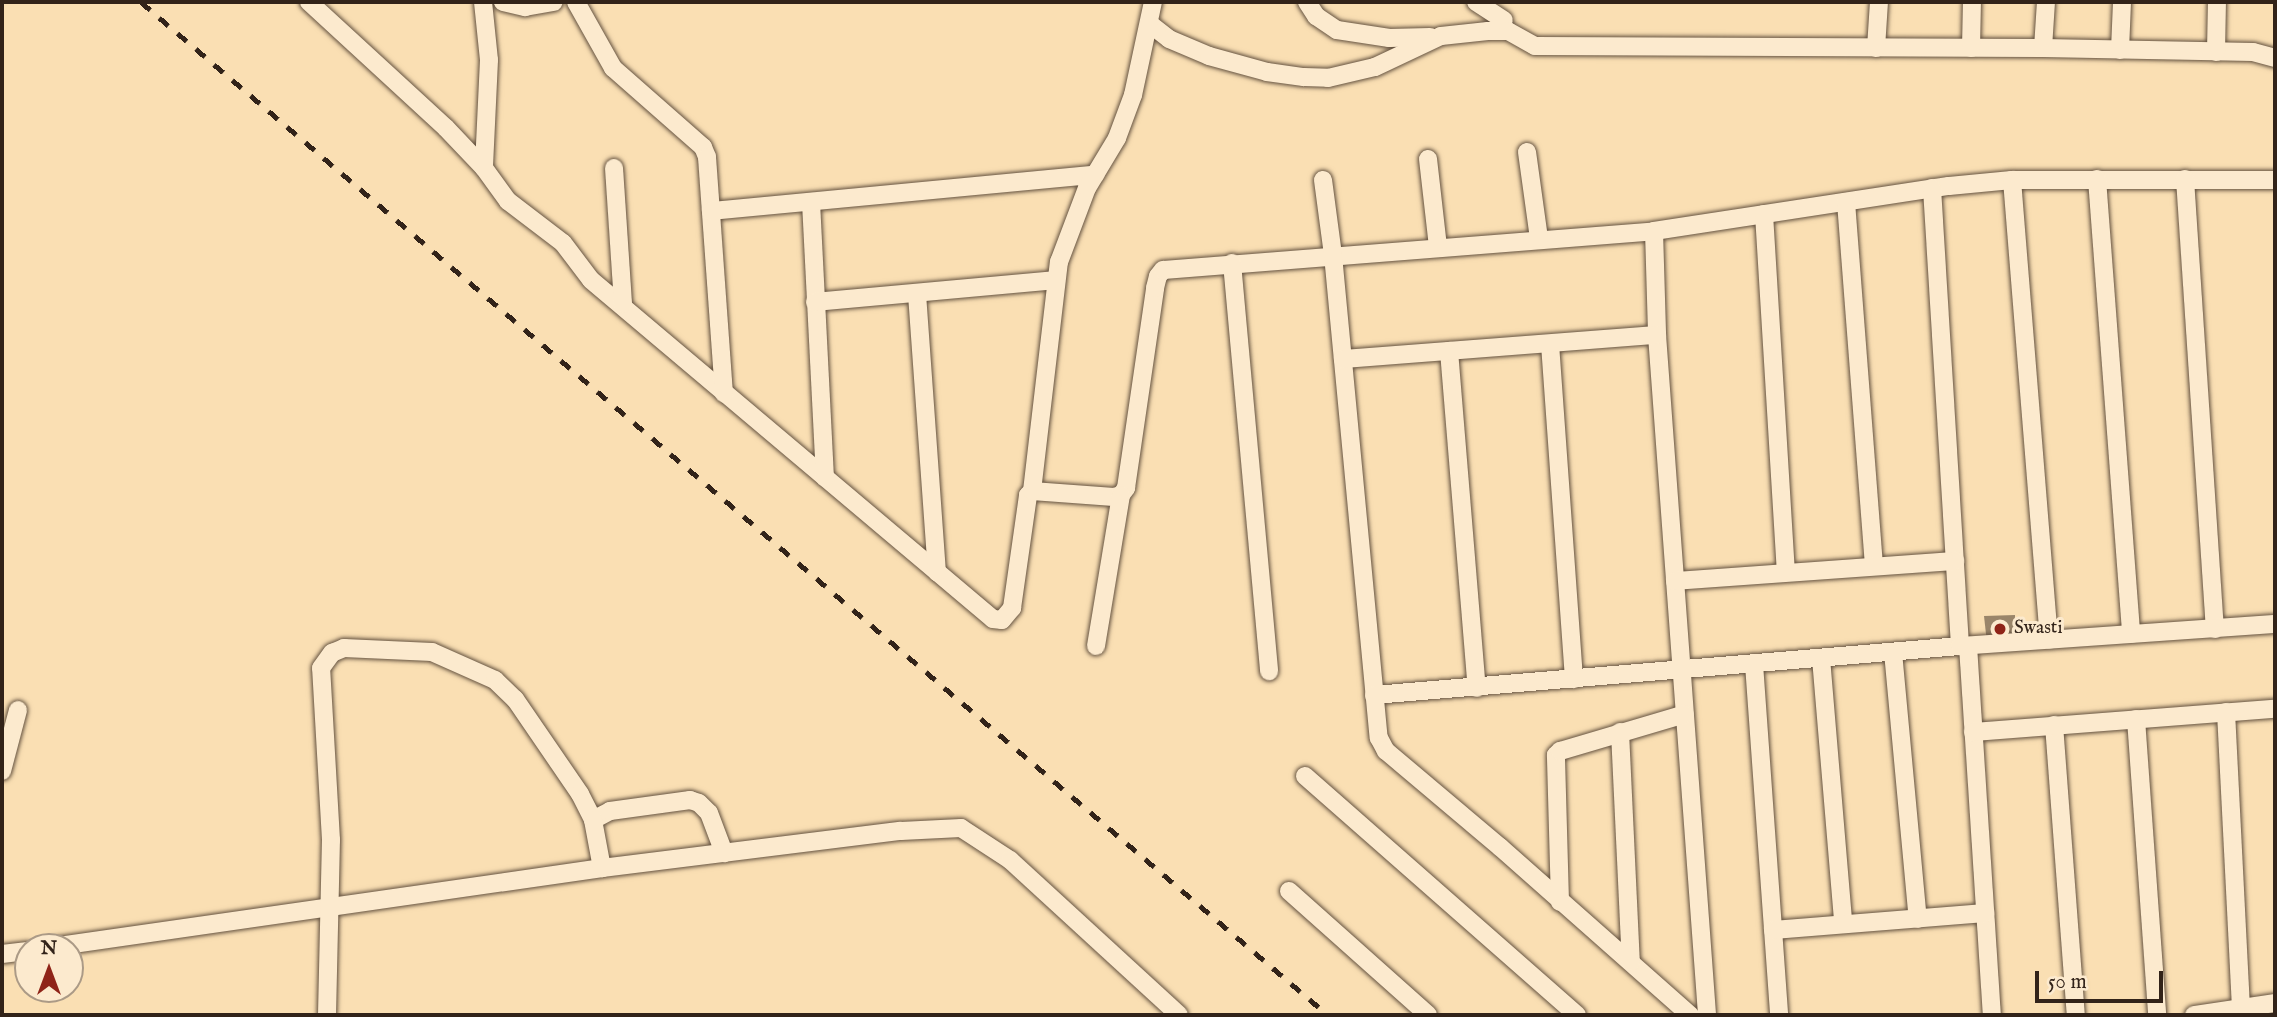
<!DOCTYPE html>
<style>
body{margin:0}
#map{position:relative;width:2277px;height:1017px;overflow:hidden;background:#fadfb3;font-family:"IM FELL English",serif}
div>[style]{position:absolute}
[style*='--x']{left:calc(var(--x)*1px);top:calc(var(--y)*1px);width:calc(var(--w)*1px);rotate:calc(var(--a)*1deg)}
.building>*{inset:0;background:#9a8569}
.roads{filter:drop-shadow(0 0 2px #645240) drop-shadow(0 0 2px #645240)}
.minor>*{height:18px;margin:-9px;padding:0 9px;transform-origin:9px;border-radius:9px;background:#fceace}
.rail>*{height:5px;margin-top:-2.5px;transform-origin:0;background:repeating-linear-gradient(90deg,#322319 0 12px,transparent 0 24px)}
.dots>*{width:19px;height:19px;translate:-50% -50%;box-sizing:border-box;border:4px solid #fceace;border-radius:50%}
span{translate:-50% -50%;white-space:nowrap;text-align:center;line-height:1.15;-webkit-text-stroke:6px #fceace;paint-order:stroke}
.poi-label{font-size:19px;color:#322319}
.left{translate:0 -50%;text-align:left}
.frame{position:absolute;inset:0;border:4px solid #322319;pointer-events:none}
.north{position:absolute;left:14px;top:933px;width:70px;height:70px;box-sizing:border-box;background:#fceace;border:2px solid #ab9a86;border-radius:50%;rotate:0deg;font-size:19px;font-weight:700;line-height:28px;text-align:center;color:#322319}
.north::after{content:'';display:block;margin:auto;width:24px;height:32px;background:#8f2418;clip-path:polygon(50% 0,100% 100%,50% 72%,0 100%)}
.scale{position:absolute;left:2035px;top:971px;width:128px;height:32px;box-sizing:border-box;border:4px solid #322319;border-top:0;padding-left:9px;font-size:21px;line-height:24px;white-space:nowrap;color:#322319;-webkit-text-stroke:5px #fceace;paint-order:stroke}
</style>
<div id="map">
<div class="building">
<div style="clip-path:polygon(2015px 615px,2015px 641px,1987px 643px,1984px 616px)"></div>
</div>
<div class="roads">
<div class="minor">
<div style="--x:309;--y:2;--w:186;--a:42.6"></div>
<div style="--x:446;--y:128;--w:55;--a:46.5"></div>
<div style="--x:484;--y:168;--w:41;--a:54"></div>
<div style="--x:508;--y:201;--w:69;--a:37.4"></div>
<div style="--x:563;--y:243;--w:46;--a:52.9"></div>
<div style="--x:591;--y:280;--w:526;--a:40.14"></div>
<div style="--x:993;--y:619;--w:9;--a:6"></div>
<div style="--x:1002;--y:620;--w:16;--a:-50"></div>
<div style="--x:1012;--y:608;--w:114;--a:-81.9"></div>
<div style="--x:1028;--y:495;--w:6;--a:-45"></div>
<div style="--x:1032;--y:491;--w:82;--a:4.2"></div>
<div style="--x:1114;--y:497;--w:7;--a:-16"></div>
<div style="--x:1121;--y:495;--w:9;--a:-54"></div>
<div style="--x:1126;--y:488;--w:202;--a:-81.7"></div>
<div style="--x:1155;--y:288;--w:12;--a:-76"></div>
<div style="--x:1158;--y:276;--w:8;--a:-50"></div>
<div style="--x:1163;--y:270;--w:493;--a:-4.5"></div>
<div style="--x:1654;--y:231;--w:298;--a:-8.7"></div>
<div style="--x:1949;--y:186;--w:63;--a:-5.4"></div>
<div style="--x:2012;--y:180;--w:263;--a:0"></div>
<div style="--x:483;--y:2;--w:58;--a:84.1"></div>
<div style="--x:489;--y:60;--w:108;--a:92.7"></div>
<div style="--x:503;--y:2;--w:23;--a:13"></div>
<div style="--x:525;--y:7;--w:29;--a:-10"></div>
<div style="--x:576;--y:2;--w:76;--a:60.7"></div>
<div style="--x:613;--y:68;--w:120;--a:41.3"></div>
<div style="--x:703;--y:147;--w:11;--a:68"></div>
<div style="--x:707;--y:157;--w:237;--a:85.9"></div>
<div style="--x:1307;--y:2;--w:17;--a:57"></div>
<div style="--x:1316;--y:16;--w:25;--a:34"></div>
<div style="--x:1337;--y:30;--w:53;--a:8.7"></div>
<div style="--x:1389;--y:38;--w:41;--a:-1.4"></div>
<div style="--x:1476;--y:2;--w:33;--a:33"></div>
<div style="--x:1150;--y:24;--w:24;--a:38"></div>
<div style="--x:1169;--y:39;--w:43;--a:23"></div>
<div style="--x:1209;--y:56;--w:60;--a:15.4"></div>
<div style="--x:1267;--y:72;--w:37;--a:8"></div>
<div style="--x:1304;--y:77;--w:24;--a:2"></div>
<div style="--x:1328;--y:78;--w:48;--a:-13.2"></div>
<div style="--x:1375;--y:67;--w:73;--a:-25.2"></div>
<div style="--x:1441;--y:36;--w:47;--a:-6.1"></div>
<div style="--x:1488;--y:31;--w:20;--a:0"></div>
<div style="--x:1508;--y:31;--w:31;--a:29"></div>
<div style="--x:1535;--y:46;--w:508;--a:0.23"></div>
<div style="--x:2043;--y:48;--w:210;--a:1.1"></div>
<div style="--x:2253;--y:52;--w:23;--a:15"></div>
<div style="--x:1876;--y:48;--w:46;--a:-86.3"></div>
<div style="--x:1971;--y:48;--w:46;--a:-88.8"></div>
<div style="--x:2043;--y:48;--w:46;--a:-86.3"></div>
<div style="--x:2120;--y:50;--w:48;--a:-87.6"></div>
<div style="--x:2216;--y:52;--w:50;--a:-88.9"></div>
<div style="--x:1527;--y:152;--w:88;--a:82.1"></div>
<div style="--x:1428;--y:159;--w:89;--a:83.5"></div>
<div style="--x:614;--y:168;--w:136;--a:86.2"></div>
<div style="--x:2097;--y:179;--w:456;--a:85.7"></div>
<div style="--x:2185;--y:179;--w:451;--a:86.2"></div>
<div style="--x:1323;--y:180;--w:76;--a:82.4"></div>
<div style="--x:1333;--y:255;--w:485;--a:84.6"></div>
<div style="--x:1379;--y:738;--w:15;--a:62"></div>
<div style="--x:1386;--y:751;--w:149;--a:40.1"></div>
<div style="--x:1500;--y:847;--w:254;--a:41.5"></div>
<div style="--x:2012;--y:180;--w:461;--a:85.4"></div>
<div style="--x:1932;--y:188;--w:459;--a:86.5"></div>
<div style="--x:811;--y:202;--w:276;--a:87.1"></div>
<div style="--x:1846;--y:202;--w:364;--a:85.6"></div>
<div style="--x:711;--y:211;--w:386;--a:-5.4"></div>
<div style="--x:1764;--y:214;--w:359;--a:86.5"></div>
<div style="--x:1654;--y:231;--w:104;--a:88.3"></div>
<div style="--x:1657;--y:335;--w:682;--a:85.79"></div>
<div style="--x:1232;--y:263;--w:410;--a:84.8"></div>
<div style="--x:917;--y:294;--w:279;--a:85.9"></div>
<div style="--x:815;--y:302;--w:242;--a:-5.2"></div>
<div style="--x:1550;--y:344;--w:336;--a:85.9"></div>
<div style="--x:1449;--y:351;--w:338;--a:85.3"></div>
<div style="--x:1343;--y:359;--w:315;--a:-4.4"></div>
<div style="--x:1032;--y:491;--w:231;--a:-83.3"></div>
<div style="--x:1059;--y:262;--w:79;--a:-69.3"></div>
<div style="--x:1087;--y:188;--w:58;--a:-59"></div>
<div style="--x:1117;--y:138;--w:46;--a:-69.6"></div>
<div style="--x:1133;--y:95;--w:95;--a:-77.9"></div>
<div style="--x:1675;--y:581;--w:281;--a:-4.1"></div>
<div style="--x:1096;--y:646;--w:153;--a:-80.6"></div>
<div style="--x:1968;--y:646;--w:370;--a:86.3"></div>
<div style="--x:1893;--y:652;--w:268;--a:84.7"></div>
<div style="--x:1821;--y:658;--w:265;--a:85.2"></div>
<div style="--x:1754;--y:664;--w:352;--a:85.9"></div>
<div style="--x:1374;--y:695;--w:588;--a:-4.78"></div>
<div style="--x:1960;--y:646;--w:316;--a:-4"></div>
<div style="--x:2226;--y:712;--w:296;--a:87.1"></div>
<div style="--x:2136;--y:719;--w:297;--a:85.9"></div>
<div style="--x:2054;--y:725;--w:291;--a:85.7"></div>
<div style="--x:1620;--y:732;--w:230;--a:87.3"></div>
<div style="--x:1973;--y:732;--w:303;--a:-4.4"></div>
<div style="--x:2;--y:771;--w:63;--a:-75.3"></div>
<div style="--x:1305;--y:776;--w:362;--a:41.3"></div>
<div style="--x:593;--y:820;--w:19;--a:-28"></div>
<div style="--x:610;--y:811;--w:81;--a:-7.8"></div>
<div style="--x:690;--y:800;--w:9;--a:18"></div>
<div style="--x:699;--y:803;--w:14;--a:45"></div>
<div style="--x:709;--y:813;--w:43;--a:69.4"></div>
<div style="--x:1289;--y:891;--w:186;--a:41.7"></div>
<div style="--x:1560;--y:902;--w:147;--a:-91.6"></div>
<div style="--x:1556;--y:755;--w:6;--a:-45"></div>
<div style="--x:1560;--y:751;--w:130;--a:-16.5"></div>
<div style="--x:1773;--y:930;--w:213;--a:-4.6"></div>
<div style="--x:52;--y:947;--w:556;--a:-8.17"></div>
<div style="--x:602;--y:868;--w:301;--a:-7.1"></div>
<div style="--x:901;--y:831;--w:60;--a:-2.9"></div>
<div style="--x:961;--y:828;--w:59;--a:33.1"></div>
<div style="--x:1010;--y:860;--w:229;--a:42.5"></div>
<div style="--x:2;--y:954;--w:26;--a:-7"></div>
<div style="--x:327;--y:1015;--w:175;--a:-88.7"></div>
<div style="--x:331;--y:840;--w:172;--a:-93.3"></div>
<div style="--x:321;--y:668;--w:19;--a:-54"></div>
<div style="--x:332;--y:653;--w:13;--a:-23"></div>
<div style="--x:344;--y:648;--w:88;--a:2.6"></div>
<div style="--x:432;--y:652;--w:69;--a:24"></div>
<div style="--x:495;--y:680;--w:28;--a:44"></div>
<div style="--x:515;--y:699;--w:115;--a:55.6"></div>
<div style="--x:580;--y:794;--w:29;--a:63"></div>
<div style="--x:593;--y:820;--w:49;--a:79.4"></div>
<div style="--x:2194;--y:1015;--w:82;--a:-8.4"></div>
</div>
</div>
<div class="rail">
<div style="--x:141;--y:2;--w:1560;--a:40.48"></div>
</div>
<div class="dots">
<div style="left:2000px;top:629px;background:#8f2418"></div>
</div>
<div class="poi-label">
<span class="left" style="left:2014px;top:629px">Swasti</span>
</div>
<div class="frame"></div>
<div class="north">N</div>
<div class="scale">50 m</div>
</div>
